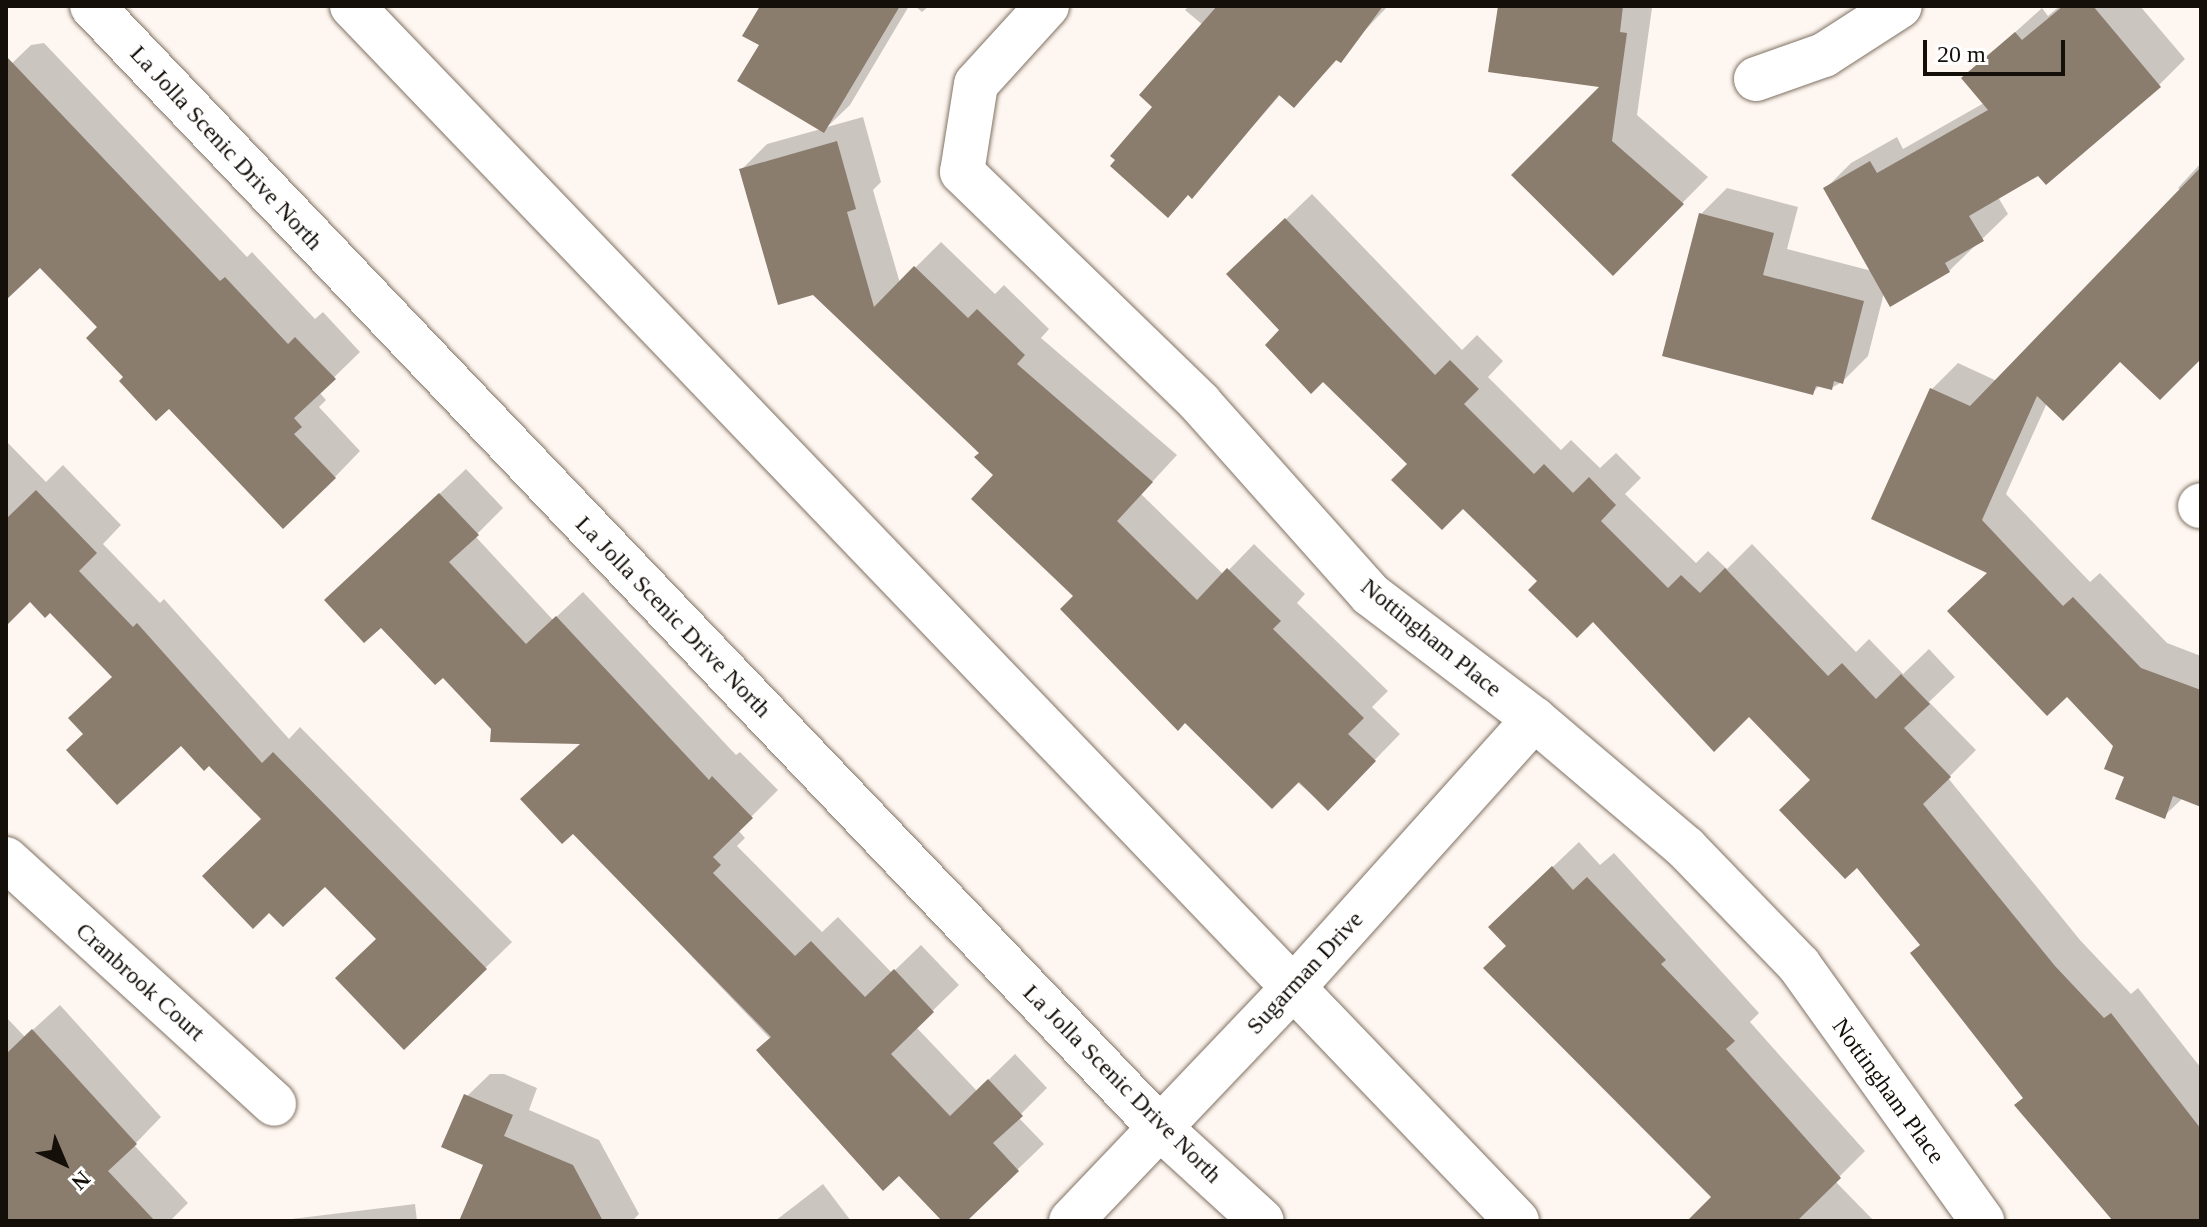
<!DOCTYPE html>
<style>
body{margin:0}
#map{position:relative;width:2207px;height:1227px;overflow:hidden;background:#fef7f1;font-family:Georgia,serif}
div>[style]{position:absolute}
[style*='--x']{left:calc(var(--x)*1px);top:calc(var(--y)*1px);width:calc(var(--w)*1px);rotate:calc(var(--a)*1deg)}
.shadow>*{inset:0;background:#0003}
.building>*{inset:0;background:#8b7d6e}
.roads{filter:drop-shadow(0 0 2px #807264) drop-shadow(0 0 2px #807264)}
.minor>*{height:44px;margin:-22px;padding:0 22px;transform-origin:22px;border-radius:22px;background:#fff}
.major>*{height:44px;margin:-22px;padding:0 22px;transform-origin:22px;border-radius:22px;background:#fff}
span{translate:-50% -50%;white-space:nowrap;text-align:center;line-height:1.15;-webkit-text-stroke:7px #fff;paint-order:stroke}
.street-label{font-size:24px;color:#140f09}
.frame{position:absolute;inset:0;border:8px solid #140f09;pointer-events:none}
.north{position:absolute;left:24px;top:1123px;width:80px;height:80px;-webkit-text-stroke:6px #fff;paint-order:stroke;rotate:136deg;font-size:22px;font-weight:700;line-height:32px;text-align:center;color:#140f09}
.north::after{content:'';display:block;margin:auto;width:28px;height:36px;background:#140f09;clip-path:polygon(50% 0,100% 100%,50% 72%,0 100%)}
.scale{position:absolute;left:1923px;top:40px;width:142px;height:36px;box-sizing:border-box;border:4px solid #140f09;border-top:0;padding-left:10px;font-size:24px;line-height:28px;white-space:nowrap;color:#140f09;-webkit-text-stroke:6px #fff;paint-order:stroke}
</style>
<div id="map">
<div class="shadow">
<div style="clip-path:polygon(762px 6px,909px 6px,850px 105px,827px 127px,863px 117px,881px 182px,873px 190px,900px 283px,941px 242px,995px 294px,1004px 285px,1049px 329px,1041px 338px,1177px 455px,1141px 494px,1224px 575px,1254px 544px,1305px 594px,1297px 603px,1388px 691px,1372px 707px,1400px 734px,1328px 808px,1076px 596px,981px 453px,741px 170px,767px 144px,821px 129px,761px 44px)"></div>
<div style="clip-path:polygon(915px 6px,929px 6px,922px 12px)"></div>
<div style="clip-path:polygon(1189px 6px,1388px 6px,1294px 105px,1281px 94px,1192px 196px,1203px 25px,1185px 10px)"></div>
<div style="clip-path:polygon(1500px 6px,1652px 8px,1637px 115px,1708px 177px,1613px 273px,1603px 86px)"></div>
<div style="clip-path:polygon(2060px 6px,2140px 6px,2185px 59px,2159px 85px,1998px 197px,2008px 214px,1949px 271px,1890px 304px,1884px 293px,1868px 356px,1842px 382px,1831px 388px,1820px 385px,1813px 392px,1701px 214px,1727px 188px,1798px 207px,1787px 249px,1872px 271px,1825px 189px,1851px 163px,1897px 137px,1903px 149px,1984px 103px,1964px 78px,2042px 8px,2048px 16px)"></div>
<div style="clip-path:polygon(44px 43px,247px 257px,252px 252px,315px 319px,323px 312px,360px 352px,319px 392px,326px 400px,319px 407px,360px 451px,335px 477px,169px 406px,40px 265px,6px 263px,6px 69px,31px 45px)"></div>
<div style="clip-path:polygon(2201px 163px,2201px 357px,2121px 359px,2047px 403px,2006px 494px,2090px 582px,2100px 573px,2167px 643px,2201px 656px,2201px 805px,2183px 798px,2164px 816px,2127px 775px,2115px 745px,1990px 572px,1932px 389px,1958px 363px,1997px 381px,2182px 191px,2178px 188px)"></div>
<div style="clip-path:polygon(1312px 194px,1462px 350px,1477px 335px,1503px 361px,1488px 377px,1561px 450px,1571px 440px,1600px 468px,1616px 453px,1641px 478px,1625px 494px,1696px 563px,1708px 551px,1727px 569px,1752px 544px,1856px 652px,1869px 639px,1903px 674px,1929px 649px,1955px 677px,1929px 702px,1976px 750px,1948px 778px,2080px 940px,2131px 994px,2138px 988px,2201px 1068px,2201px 1221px,2113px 1221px,2017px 1105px,2025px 1097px,1813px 780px,1749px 714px,1540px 581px,1463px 506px,1410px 464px,1282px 330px,1255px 249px)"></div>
<div style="clip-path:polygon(6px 441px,46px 482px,63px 465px,121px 525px,103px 544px,160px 603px,164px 599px,289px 739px,300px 727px,512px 942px,404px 1047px,378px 938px,209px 763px,181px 743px,86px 733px,114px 677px,50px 610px,30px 600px,6px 623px)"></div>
<div style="clip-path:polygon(466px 469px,503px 508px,475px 536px,553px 620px,583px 592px,736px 755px,740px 752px,778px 790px,738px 830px,745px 838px,737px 846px,822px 932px,838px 917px,892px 973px,921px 945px,959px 985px,916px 1027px,977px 1091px,1015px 1054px,1047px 1088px,1018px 1117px,1044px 1144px,964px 1221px,944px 1221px,573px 832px,522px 799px,583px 742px,493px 729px,353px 575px)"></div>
<div style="clip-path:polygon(1579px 842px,1600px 865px,1614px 853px,1759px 1013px,1750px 1022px,1865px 1151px,1835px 1181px,1874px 1221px,1689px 1221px,1714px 1197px,1509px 945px,1517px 901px)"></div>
<div style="clip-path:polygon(60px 1005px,161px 1117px,134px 1145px,188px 1203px,170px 1221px,6px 1221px,6px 1017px,25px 1037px)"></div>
<div style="clip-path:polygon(490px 1074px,504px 1074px,537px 1088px,529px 1110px,599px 1140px,639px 1214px,632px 1221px,461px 1221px,486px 1164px,463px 1100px)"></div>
<div style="clip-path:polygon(823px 1184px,851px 1221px,775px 1221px)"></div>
<div style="clip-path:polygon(415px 1204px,417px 1221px,275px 1221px)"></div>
</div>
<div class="building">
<div style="clip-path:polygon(760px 6px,900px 6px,824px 133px,737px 81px,759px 45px,742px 36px)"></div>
<div style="clip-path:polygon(1217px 6px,1383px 6px,1341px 63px,1336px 60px,1294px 108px,1279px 95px,1192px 199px,1188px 195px,1168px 218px,1110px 166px,1115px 160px,1110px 156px,1152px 107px,1139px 95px)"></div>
<div style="clip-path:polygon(1498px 6px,1623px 6px,1620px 32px,1627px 33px,1612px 141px,1684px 204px,1613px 276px,1511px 175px,1599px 87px,1488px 72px)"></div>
<div style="clip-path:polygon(2063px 6px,2093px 6px,2161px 87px,2046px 185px,2038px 176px,1969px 216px,1984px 241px,1945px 263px,1950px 272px,1890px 307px,1823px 188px,1870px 161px,1877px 173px,1988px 110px,1961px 78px,2015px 32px,2022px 40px)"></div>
<div style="clip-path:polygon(6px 56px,220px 281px,225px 277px,288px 344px,295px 337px,336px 379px,294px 418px,302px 427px,294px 434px,336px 478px,283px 529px,169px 409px,156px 421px,119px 381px,123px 377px,86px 338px,97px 327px,40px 268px,6px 300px)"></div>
<div style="clip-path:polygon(837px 141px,856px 209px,847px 212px,874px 307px,914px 266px,968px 318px,977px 309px,1025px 355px,1017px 364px,1153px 482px,1117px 521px,1197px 600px,1227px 568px,1281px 621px,1273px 629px,1364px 718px,1348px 734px,1376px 761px,1328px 811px,1299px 782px,1272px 809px,1185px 723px,1178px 731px,1060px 609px,1073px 596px,971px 499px,993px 475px,974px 457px,979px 453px,813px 295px,778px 305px,739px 169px)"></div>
<div style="clip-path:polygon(2201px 167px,2201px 359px,2160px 400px,2120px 362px,2063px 421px,2037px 396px,1982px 520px,2063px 606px,2073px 597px,2141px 668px,2201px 690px,2201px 807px,2173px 796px,2165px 819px,2115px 799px,2124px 777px,2104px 769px,2113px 746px,2067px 697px,2047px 716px,1947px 611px,1987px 573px,1871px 519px,1930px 388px,1970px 406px)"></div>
<div style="clip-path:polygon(1699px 213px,1774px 233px,1763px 275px,1864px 301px,1843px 384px,1834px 381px,1832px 390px,1816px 386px,1813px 395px,1662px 356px)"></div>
<div style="clip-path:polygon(1285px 218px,1435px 375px,1450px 360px,1479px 389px,1464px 404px,1534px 474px,1544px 464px,1573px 493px,1589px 477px,1616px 505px,1601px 521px,1668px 588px,1681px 575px,1700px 593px,1725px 568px,1828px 676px,1842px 663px,1876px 699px,1901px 674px,1930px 704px,1904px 728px,1951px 777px,1923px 804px,2055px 966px,2104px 1018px,2111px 1013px,2201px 1129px,2201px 1221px,2113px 1221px,2014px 1105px,2023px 1098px,1910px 953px,1920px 945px,1857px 868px,1845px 879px,1779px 810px,1810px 780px,1749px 717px,1714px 752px,1593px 622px,1577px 638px,1528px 590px,1537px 581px,1463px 509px,1442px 530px,1391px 480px,1407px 464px,1323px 382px,1311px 394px,1265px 345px,1279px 330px,1226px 274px)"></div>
<div style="clip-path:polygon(36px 490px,97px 553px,79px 571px,133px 627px,137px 623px,262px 763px,273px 752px,487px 969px,404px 1050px,335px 978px,376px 939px,325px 887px,283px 927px,269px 913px,253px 929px,202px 876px,261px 819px,209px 766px,204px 771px,181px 746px,117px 805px,66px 750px,83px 734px,68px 718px,112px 677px,50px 613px,45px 618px,30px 602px,6px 626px,6px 519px)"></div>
<div style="clip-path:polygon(439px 493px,479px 535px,449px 562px,526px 644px,556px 616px,709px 780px,712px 776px,753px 818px,713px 857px,721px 865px,713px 873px,795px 956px,811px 941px,865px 997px,894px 969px,934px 1012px,891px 1054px,950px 1116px,988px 1079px,1023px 1116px,993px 1143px,1019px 1171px,967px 1221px,942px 1221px,899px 1176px,883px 1191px,756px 1050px,771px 1037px,573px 834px,562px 844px,520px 799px,580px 744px,490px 742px,491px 729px,443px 678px,435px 685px,381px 628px,364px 643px,324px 600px)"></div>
<div style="clip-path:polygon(1552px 866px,1573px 890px,1587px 877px,1666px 960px,1661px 964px,1735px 1041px,1726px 1049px,1841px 1178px,1797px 1221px,1687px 1221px,1711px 1197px,1483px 968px,1506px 946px,1488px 927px)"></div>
<div style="clip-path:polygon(32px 1029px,137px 1144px,108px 1171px,155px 1221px,6px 1221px,6px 1054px)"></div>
<div style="clip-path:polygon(464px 1094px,513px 1115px,504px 1136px,573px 1165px,603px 1221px,459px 1221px,483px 1165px,441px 1147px)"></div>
</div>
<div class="roads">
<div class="minor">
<div style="--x:1047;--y:6;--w:105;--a:132.3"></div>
<div style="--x:976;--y:84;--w:89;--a:99"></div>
<div style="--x:962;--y:172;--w:332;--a:44.1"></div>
<div style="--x:1200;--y:403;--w:256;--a:48.3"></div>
<div style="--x:1370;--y:594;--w:206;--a:37.3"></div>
<div style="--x:1534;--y:719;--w:199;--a:40.3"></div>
<div style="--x:1686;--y:848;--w:163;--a:46"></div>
<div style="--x:1799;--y:965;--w:315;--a:54.4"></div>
<div style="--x:1756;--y:79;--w:72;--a:-19.4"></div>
<div style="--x:1824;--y:55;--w:90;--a:-32.8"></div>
<div style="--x:2200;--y:506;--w:1;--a:-45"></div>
<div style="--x:6;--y:859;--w:363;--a:42.4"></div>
<div style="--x:1071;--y:1221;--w:319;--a:-46.4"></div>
<div style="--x:1291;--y:990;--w:364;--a:-48.1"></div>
</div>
<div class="major">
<div style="--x:92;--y:6;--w:1548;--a:46.41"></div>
<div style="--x:1159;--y:1127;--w:139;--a:42.4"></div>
<div style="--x:352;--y:6;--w:1683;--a:46.2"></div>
</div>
</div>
<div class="street-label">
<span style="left:226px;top:148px;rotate:47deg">La Jolla Scenic Drive North</span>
<span style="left:673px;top:617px;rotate:46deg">La Jolla Scenic Drive North</span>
<span style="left:1431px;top:638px;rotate:39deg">Nottingham Place</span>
<span style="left:1305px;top:973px;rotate:-47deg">Sugarman Drive</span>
<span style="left:140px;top:982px;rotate:42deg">Cranbrook Court</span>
<span style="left:1122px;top:1084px;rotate:45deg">La Jolla Scenic Drive North</span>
<span style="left:1888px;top:1091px;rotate:54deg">Nottingham Place</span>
</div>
<div class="frame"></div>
<div class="north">N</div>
<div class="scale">20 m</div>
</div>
